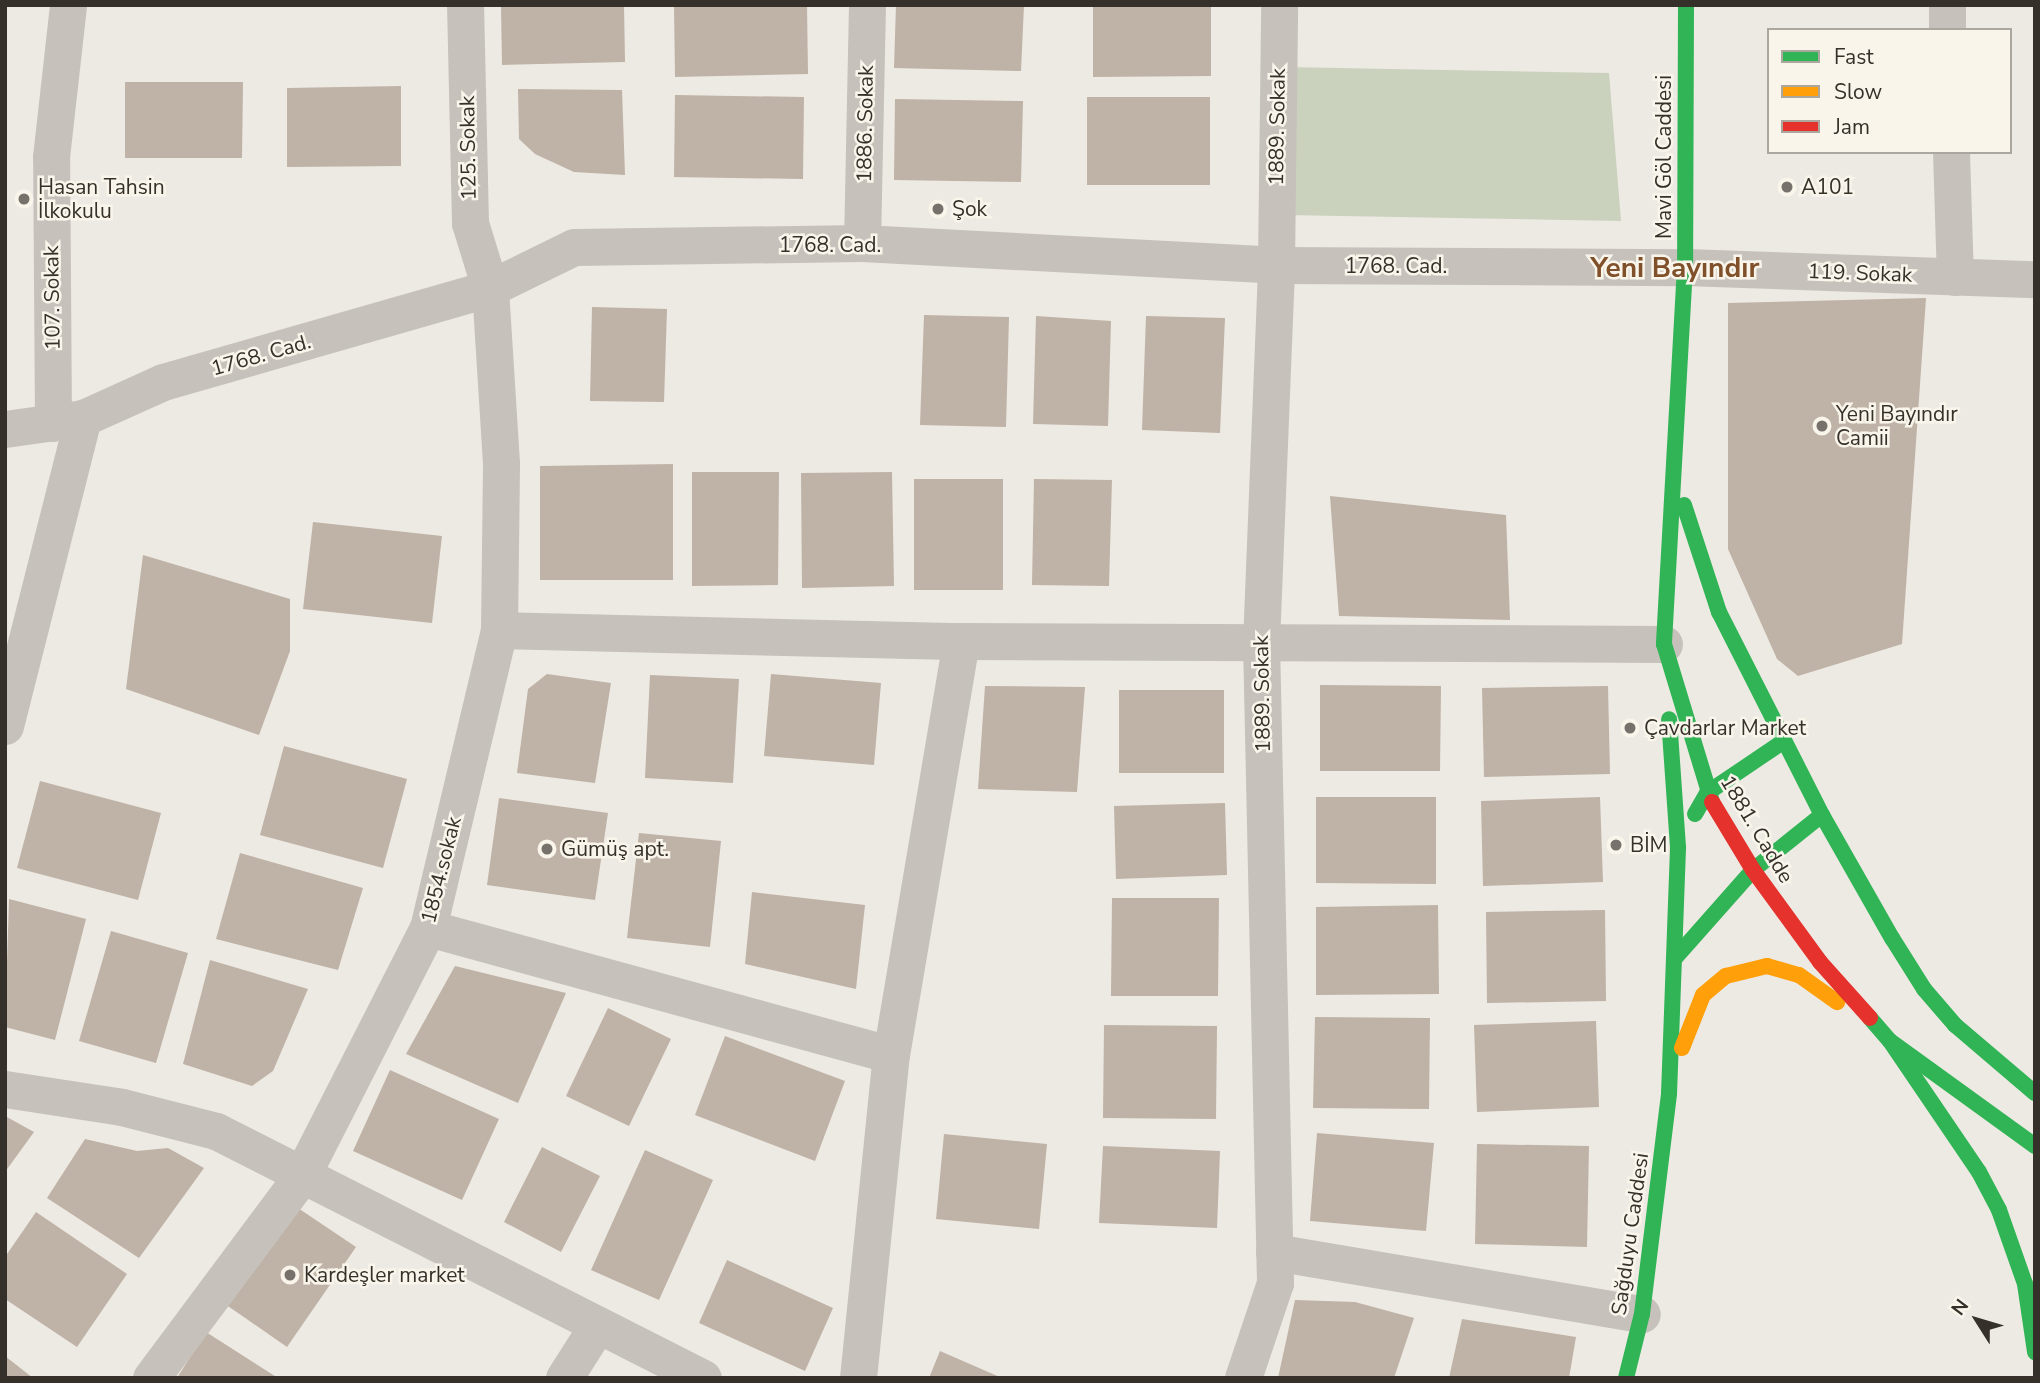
<!DOCTYPE html>
<meta charset="utf-8">
<style>
body{margin:0}
#map{position:relative;width:2040px;height:1383px;overflow:hidden;background:#edeae3;font-family:"Nunito Sans",sans-serif}
div>[style]{position:absolute}
[style*='--x']{left:calc(var(--x)*1px);top:calc(var(--y)*1px);width:calc(var(--w)*1px);rotate:calc(var(--a)*1deg)}
.green>*{inset:0;background:#cad2be}
.building>*{inset:0;background:#bfb2a6}
.street>*{height:37px;margin:-18.5px;padding:0 18.5px;transform-origin:18.5px;border-radius:18.5px;background:#c6c2bb}
.fast>*{height:16px;margin:-8px;padding:0 8px;transform-origin:8px;border-radius:8px;background:#30b455}
.slow>*{height:16px;margin:-8px;padding:0 8px;transform-origin:8px;border-radius:8px;background:#ff9f0a}
.jam>*{height:16px;margin:-8px;padding:0 8px;transform-origin:8px;border-radius:8px;background:#e5322d}
.dots>*{width:19px;height:19px;translate:-50% -50%;box-sizing:border-box;border:4px solid #f9f5eb;border-radius:50%}
span{translate:-50% -50%;white-space:nowrap;text-align:center;line-height:1.15;-webkit-text-stroke:5px #f9f5eb;paint-order:stroke}
.street-label{font-size:21px;color:#36302a}
.poi-label{font-size:21px;color:#36302a}
.left{translate:0 -50%;text-align:left}
.district-label{font-size:28px;color:#7f5029;font-weight:700}
.frame{position:absolute;inset:0;border:7px solid #36302a;pointer-events:none}
.legend{position:absolute;left:1767px;top:28px;width:245px;height:126px;box-sizing:border-box;background:#f9f5eb;border:2px solid #aba69e;margin:0;padding:9px 12px;list-style:none;font-size:21px;color:#36302a}
.legend li{display:flex;align-items:center;gap:14px;height:35px}
.legend b{width:35px;border:2px solid #aba69e}
.north{position:absolute;left:1942px;top:1285px;width:70px;height:70px;-webkit-text-stroke:5px #f9f5eb;paint-order:stroke;rotate:307deg;font-size:19px;font-weight:700;line-height:28px;text-align:center;color:#36302a}
.north::after{content:'';display:block;margin:auto;width:24px;height:32px;background:#36302a;clip-path:polygon(50% 0,100% 100%,50% 72%,0 100%)}
</style>
<div id="map">
<div class="green">
<div style="clip-path:polygon(1285px 67px,1609px 73px,1621px 221px,1285px 215px)"></div>
</div>
<div class="building">
<div style="clip-path:polygon(501px 5px,624px 5px,625px 62px,502px 65px)"></div>
<div style="clip-path:polygon(674px 5px,807px 5px,808px 74px,675px 77px)"></div>
<div style="clip-path:polygon(896px 5px,1024px 5px,1021px 71px,894px 68px)"></div>
<div style="clip-path:polygon(1093px 5px,1211px 5px,1211px 76px,1093px 77px)"></div>
<div style="clip-path:polygon(125px 82px,243px 82px,242px 158px,125px 158px)"></div>
<div style="clip-path:polygon(401px 86px,401px 166px,287px 167px,287px 88px)"></div>
<div style="clip-path:polygon(518px 89px,622px 90px,625px 175px,574px 172px,535px 154px,519px 139px)"></div>
<div style="clip-path:polygon(675px 95px,804px 97px,803px 179px,674px 177px)"></div>
<div style="clip-path:polygon(1087px 97px,1210px 97px,1210px 185px,1087px 185px)"></div>
<div style="clip-path:polygon(895px 99px,1023px 101px,1021px 182px,894px 180px)"></div>
<div style="clip-path:polygon(1926px 298px,1902px 644px,1798px 676px,1777px 659px,1728px 549px,1728px 303px)"></div>
<div style="clip-path:polygon(592px 307px,667px 309px,664px 402px,590px 401px)"></div>
<div style="clip-path:polygon(924px 315px,1009px 317px,1006px 427px,920px 425px)"></div>
<div style="clip-path:polygon(1036px 316px,1111px 321px,1108px 426px,1033px 424px)"></div>
<div style="clip-path:polygon(1146px 316px,1225px 318px,1220px 433px,1142px 430px)"></div>
<div style="clip-path:polygon(673px 464px,673px 580px,540px 580px,540px 466px)"></div>
<div style="clip-path:polygon(692px 472px,779px 472px,778px 585px,692px 586px)"></div>
<div style="clip-path:polygon(892px 472px,894px 586px,802px 588px,801px 473px)"></div>
<div style="clip-path:polygon(914px 479px,1003px 479px,1003px 590px,914px 590px)"></div>
<div style="clip-path:polygon(1034px 479px,1112px 480px,1109px 586px,1032px 585px)"></div>
<div style="clip-path:polygon(1330px 496px,1506px 515px,1510px 620px,1339px 616px)"></div>
<div style="clip-path:polygon(313px 522px,442px 536px,432px 623px,303px 609px)"></div>
<div style="clip-path:polygon(143px 555px,290px 599px,290px 651px,259px 735px,126px 689px)"></div>
<div style="clip-path:polygon(547px 674px,611px 683px,595px 783px,517px 773px,528px 689px)"></div>
<div style="clip-path:polygon(771px 674px,881px 683px,874px 765px,764px 756px)"></div>
<div style="clip-path:polygon(650px 675px,739px 679px,733px 783px,645px 778px)"></div>
<div style="clip-path:polygon(1320px 685px,1441px 686px,1440px 771px,1320px 771px)"></div>
<div style="clip-path:polygon(985px 686px,1085px 687px,1077px 792px,978px 789px)"></div>
<div style="clip-path:polygon(1608px 686px,1610px 774px,1484px 777px,1482px 688px)"></div>
<div style="clip-path:polygon(1119px 690px,1224px 690px,1224px 773px,1119px 773px)"></div>
<div style="clip-path:polygon(284px 746px,407px 779px,383px 868px,260px 835px)"></div>
<div style="clip-path:polygon(40px 781px,161px 813px,138px 900px,17px 868px)"></div>
<div style="clip-path:polygon(1316px 797px,1436px 797px,1436px 884px,1316px 883px)"></div>
<div style="clip-path:polygon(1600px 797px,1603px 882px,1483px 886px,1481px 801px)"></div>
<div style="clip-path:polygon(499px 798px,608px 813px,595px 900px,487px 885px)"></div>
<div style="clip-path:polygon(1225px 803px,1227px 875px,1116px 879px,1114px 806px)"></div>
<div style="clip-path:polygon(639px 833px,721px 841px,710px 947px,627px 938px)"></div>
<div style="clip-path:polygon(240px 853px,363px 888px,338px 970px,216px 939px)"></div>
<div style="clip-path:polygon(752px 892px,865px 905px,856px 989px,745px 964px)"></div>
<div style="clip-path:polygon(1112px 898px,1219px 898px,1218px 996px,1111px 996px)"></div>
<div style="clip-path:polygon(9px 899px,86px 919px,55px 1040px,5px 1027px)"></div>
<div style="clip-path:polygon(1438px 905px,1439px 994px,1316px 995px,1316px 907px)"></div>
<div style="clip-path:polygon(1605px 910px,1606px 1001px,1487px 1003px,1486px 912px)"></div>
<div style="clip-path:polygon(111px 931px,188px 953px,156px 1063px,79px 1041px)"></div>
<div style="clip-path:polygon(210px 960px,308px 989px,273px 1071px,252px 1086px,183px 1064px)"></div>
<div style="clip-path:polygon(455px 966px,566px 993px,518px 1103px,406px 1054px)"></div>
<div style="clip-path:polygon(608px 1008px,671px 1039px,629px 1126px,566px 1096px)"></div>
<div style="clip-path:polygon(1315px 1017px,1430px 1018px,1429px 1109px,1313px 1108px)"></div>
<div style="clip-path:polygon(1596px 1021px,1599px 1107px,1477px 1112px,1474px 1025px)"></div>
<div style="clip-path:polygon(1104px 1025px,1217px 1026px,1216px 1119px,1103px 1118px)"></div>
<div style="clip-path:polygon(725px 1036px,845px 1081px,815px 1161px,695px 1115px)"></div>
<div style="clip-path:polygon(390px 1070px,499px 1119px,462px 1200px,353px 1151px)"></div>
<div style="clip-path:polygon(5px 1116px,34px 1132px,5px 1172px)"></div>
<div style="clip-path:polygon(1317px 1133px,1434px 1143px,1426px 1231px,1310px 1221px)"></div>
<div style="clip-path:polygon(944px 1134px,1047px 1144px,1039px 1229px,936px 1219px)"></div>
<div style="clip-path:polygon(85px 1139px,137px 1151px,168px 1148px,204px 1168px,139px 1258px,47px 1198px)"></div>
<div style="clip-path:polygon(1477px 1144px,1589px 1146px,1587px 1247px,1475px 1244px)"></div>
<div style="clip-path:polygon(1103px 1146px,1220px 1151px,1217px 1228px,1099px 1223px)"></div>
<div style="clip-path:polygon(542px 1147px,600px 1176px,561px 1252px,504px 1222px)"></div>
<div style="clip-path:polygon(645px 1150px,713px 1180px,659px 1300px,591px 1270px)"></div>
<div style="clip-path:polygon(292px 1204px,356px 1247px,287px 1347px,225px 1304px)"></div>
<div style="clip-path:polygon(36px 1212px,127px 1274px,77px 1347px,5px 1299px,5px 1257px)"></div>
<div style="clip-path:polygon(727px 1260px,833px 1308px,805px 1371px,699px 1323px)"></div>
<div style="clip-path:polygon(1295px 1300px,1355px 1302px,1414px 1318px,1394px 1378px,1278px 1378px)"></div>
<div style="clip-path:polygon(1462px 1319px,1576px 1337px,1569px 1378px,1449px 1378px)"></div>
<div style="clip-path:polygon(206px 1332px,278px 1378px,177px 1378px)"></div>
<div style="clip-path:polygon(940px 1351px,1002px 1378px,929px 1378px)"></div>
<div style="clip-path:polygon(5px 1356px,33px 1378px,5px 1378px)"></div>
</div>
<div class="street">
<div style="--x:1947;--y:5;--w:25;--a:90"></div>
<div style="--x:1951;--y:152;--w:125;--a:88.2"></div>
<div style="--x:862;--y:243;--w:238;--a:-88.8"></div>
<div style="--x:53;--y:423;--w:266;--a:-90.4"></div>
<div style="--x:51;--y:157;--w:153;--a:-83.6"></div>
<div style="--x:5;--y:429;--w:79;--a:-8"></div>
<div style="--x:83;--y:418;--w:88;--a:-24.2"></div>
<div style="--x:163;--y:382;--w:340;--a:-16"></div>
<div style="--x:490;--y:288;--w:93;--a:-26"></div>
<div style="--x:574;--y:247;--w:288;--a:-0.8"></div>
<div style="--x:862;--y:243;--w:415;--a:3"></div>
<div style="--x:1276;--y:265;--w:409;--a:0.3"></div>
<div style="--x:1685;--y:267;--w:350;--a:2"></div>
<div style="--x:499;--y:630;--w:462;--a:1.4"></div>
<div style="--x:961;--y:641;--w:703;--a:0.24"></div>
<div style="--x:5;--y:726;--w:318;--a:-75.8"></div>
<div style="--x:428;--y:928;--w:480;--a:15.3"></div>
<div style="--x:5;--y:1089;--w:118;--a:8.7"></div>
<div style="--x:122;--y:1107;--w:97;--a:14.3"></div>
<div style="--x:216;--y:1131;--w:546;--a:26.89"></div>
<div style="--x:1274;--y:1252;--w:373;--a:9.6"></div>
<div style="--x:151;--y:1378;--w:251;--a:-53.3"></div>
<div style="--x:301;--y:1177;--w:280;--a:-63"></div>
<div style="--x:428;--y:928;--w:306;--a:-76.6"></div>
<div style="--x:499;--y:630;--w:167;--a:-89.3"></div>
<div style="--x:501;--y:463;--w:175;--a:-93.6"></div>
<div style="--x:490;--y:288;--w:68;--a:-107.1"></div>
<div style="--x:470;--y:223;--w:218;--a:-91.3"></div>
<div style="--x:564;--y:1378;--w:62;--a:-57.6"></div>
<div style="--x:858;--y:1378;--w:325;--a:-84.2"></div>
<div style="--x:891;--y:1055;--w:420;--a:-80.4"></div>
<div style="--x:1243;--y:1378;--w:100;--a:-71.4"></div>
<div style="--x:1275;--y:1283;--w:640;--a:-91.25"></div>
<div style="--x:1261;--y:643;--w:378;--a:-87.7"></div>
<div style="--x:1276;--y:265;--w:260;--a:-89.3"></div>
</div>
<div class="fast">
<div style="--x:1686;--y:5;--w:262;--a:90.2"></div>
<div style="--x:1685;--y:267;--w:378;--a:93.2"></div>
<div style="--x:1664;--y:644;--w:165;--a:73.1"></div>
<div style="--x:1684;--y:505;--w:113;--a:71.9"></div>
<div style="--x:1719;--y:612;--w:228;--a:63.1"></div>
<div style="--x:1822;--y:815;--w:142;--a:60.4"></div>
<div style="--x:1892;--y:938;--w:60;--a:57.9"></div>
<div style="--x:1924;--y:989;--w:48;--a:49.3"></div>
<div style="--x:1955;--y:1025;--w:105;--a:40.4"></div>
<div style="--x:1695;--y:814;--w:24;--a:-60"></div>
<div style="--x:1707;--y:793;--w:93;--a:-34"></div>
<div style="--x:1676;--y:957;--w:116;--a:-48.5"></div>
<div style="--x:1753;--y:870;--w:88;--a:-38.6"></div>
<div style="--x:1870;--y:1018;--w:30;--a:49"></div>
<div style="--x:1890;--y:1041;--w:179;--a:35.9"></div>
<div style="--x:1890;--y:1041;--w:158;--a:55.8"></div>
<div style="--x:1979;--y:1172;--w:43;--a:62.2"></div>
<div style="--x:1999;--y:1210;--w:78;--a:70.6"></div>
<div style="--x:2025;--y:1284;--w:69;--a:81.6"></div>
<div style="--x:1626;--y:1378;--w:66;--a:-76"></div>
<div style="--x:1642;--y:1314;--w:222;--a:-83"></div>
<div style="--x:1669;--y:1094;--w:247;--a:-87.9"></div>
<div style="--x:1678;--y:847;--w:128;--a:-94"></div>
</div>
<div class="slow">
<div style="--x:1682;--y:1048;--w:57;--a:-68.4"></div>
<div style="--x:1703;--y:995;--w:30;--a:-40"></div>
<div style="--x:1726;--y:976;--w:42;--a:-13.7"></div>
<div style="--x:1767;--y:966;--w:33;--a:16"></div>
<div style="--x:1799;--y:975;--w:47;--a:35.4"></div>
</div>
<div class="jam">
<div style="--x:1712;--y:802;--w:79;--a:58.9"></div>
<div style="--x:1753;--y:870;--w:114;--a:53.9"></div>
<div style="--x:1820;--y:962;--w:75;--a:48.2"></div>
</div>
<div class="dots">
<div style="left:1787px;top:187px;background:#76716b"></div>
<div style="left:24px;top:199px;background:#76716b"></div>
<div style="left:938px;top:209px;background:#76716b"></div>
<div style="left:1822px;top:426px;background:#76716b"></div>
<div style="left:1630px;top:728px;background:#76716b"></div>
<div style="left:1616px;top:845px;background:#76716b"></div>
<div style="left:547px;top:849px;background:#76716b"></div>
<div style="left:290px;top:1275px;background:#76716b"></div>
</div>
<div class="street-label">
<span style="left:865px;top:124px;rotate:-89deg">1886. Sokak</span>
<span style="left:1277px;top:127px;rotate:-89deg">1889. Sokak</span>
<span style="left:468px;top:148px;rotate:-91deg">125. Sokak</span>
<span style="left:1664px;top:157px;rotate:-90deg">Mavi Göl Caddesi</span>
<span style="left:830px;top:245px">1768. Cad.</span>
<span style="left:1396px;top:266px">1768. Cad.</span>
<span style="left:1860px;top:273px;rotate:2deg">119. Sokak</span>
<span style="left:52px;top:298px;rotate:-91deg">107. Sokak</span>
<span style="left:261px;top:355px;rotate:-16deg">1768. Cad.</span>
<span style="left:1262px;top:694px;rotate:-91deg">1889. Sokak</span>
<span style="left:1757px;top:829px;rotate:59deg">1881. Cadde</span>
<span style="left:441px;top:870px;rotate:-76deg">1854.sokak</span>
<span style="left:1630px;top:1234px;rotate:-82deg">Sağduyu Caddesi</span>
</div>
<div class="poi-label">
<span class="left" style="left:38px;top:199px">Hasan Tahsin<br>İlkokulu</span>
<span class="left" style="left:1801px;top:187px">A101</span>
<span class="left" style="left:952px;top:209px">Şok</span>
<span class="left" style="left:1836px;top:426px">Yeni Bayındır<br>Camii</span>
<span class="left" style="left:1644px;top:728px">Çavdarlar Market</span>
<span class="left" style="left:1630px;top:845px">BİM</span>
<span class="left" style="left:561px;top:849px">Gümüş apt.</span>
<span class="left" style="left:304px;top:1275px">Kardeşler market</span>
</div>
<div class="district-label">
<span style="left:1675px;top:268px">Yeni Bayındır</span>
</div>
<div class="frame"></div>
<ul class="legend">
<li><b style="height:9px;background:#30b455"></b>Fast</li>
<li><b style="height:9px;background:#ff9f0a"></b>Slow</li>
<li><b style="height:9px;background:#e5322d"></b>Jam</li>
</ul>
<div class="north">N</div>
</div>
